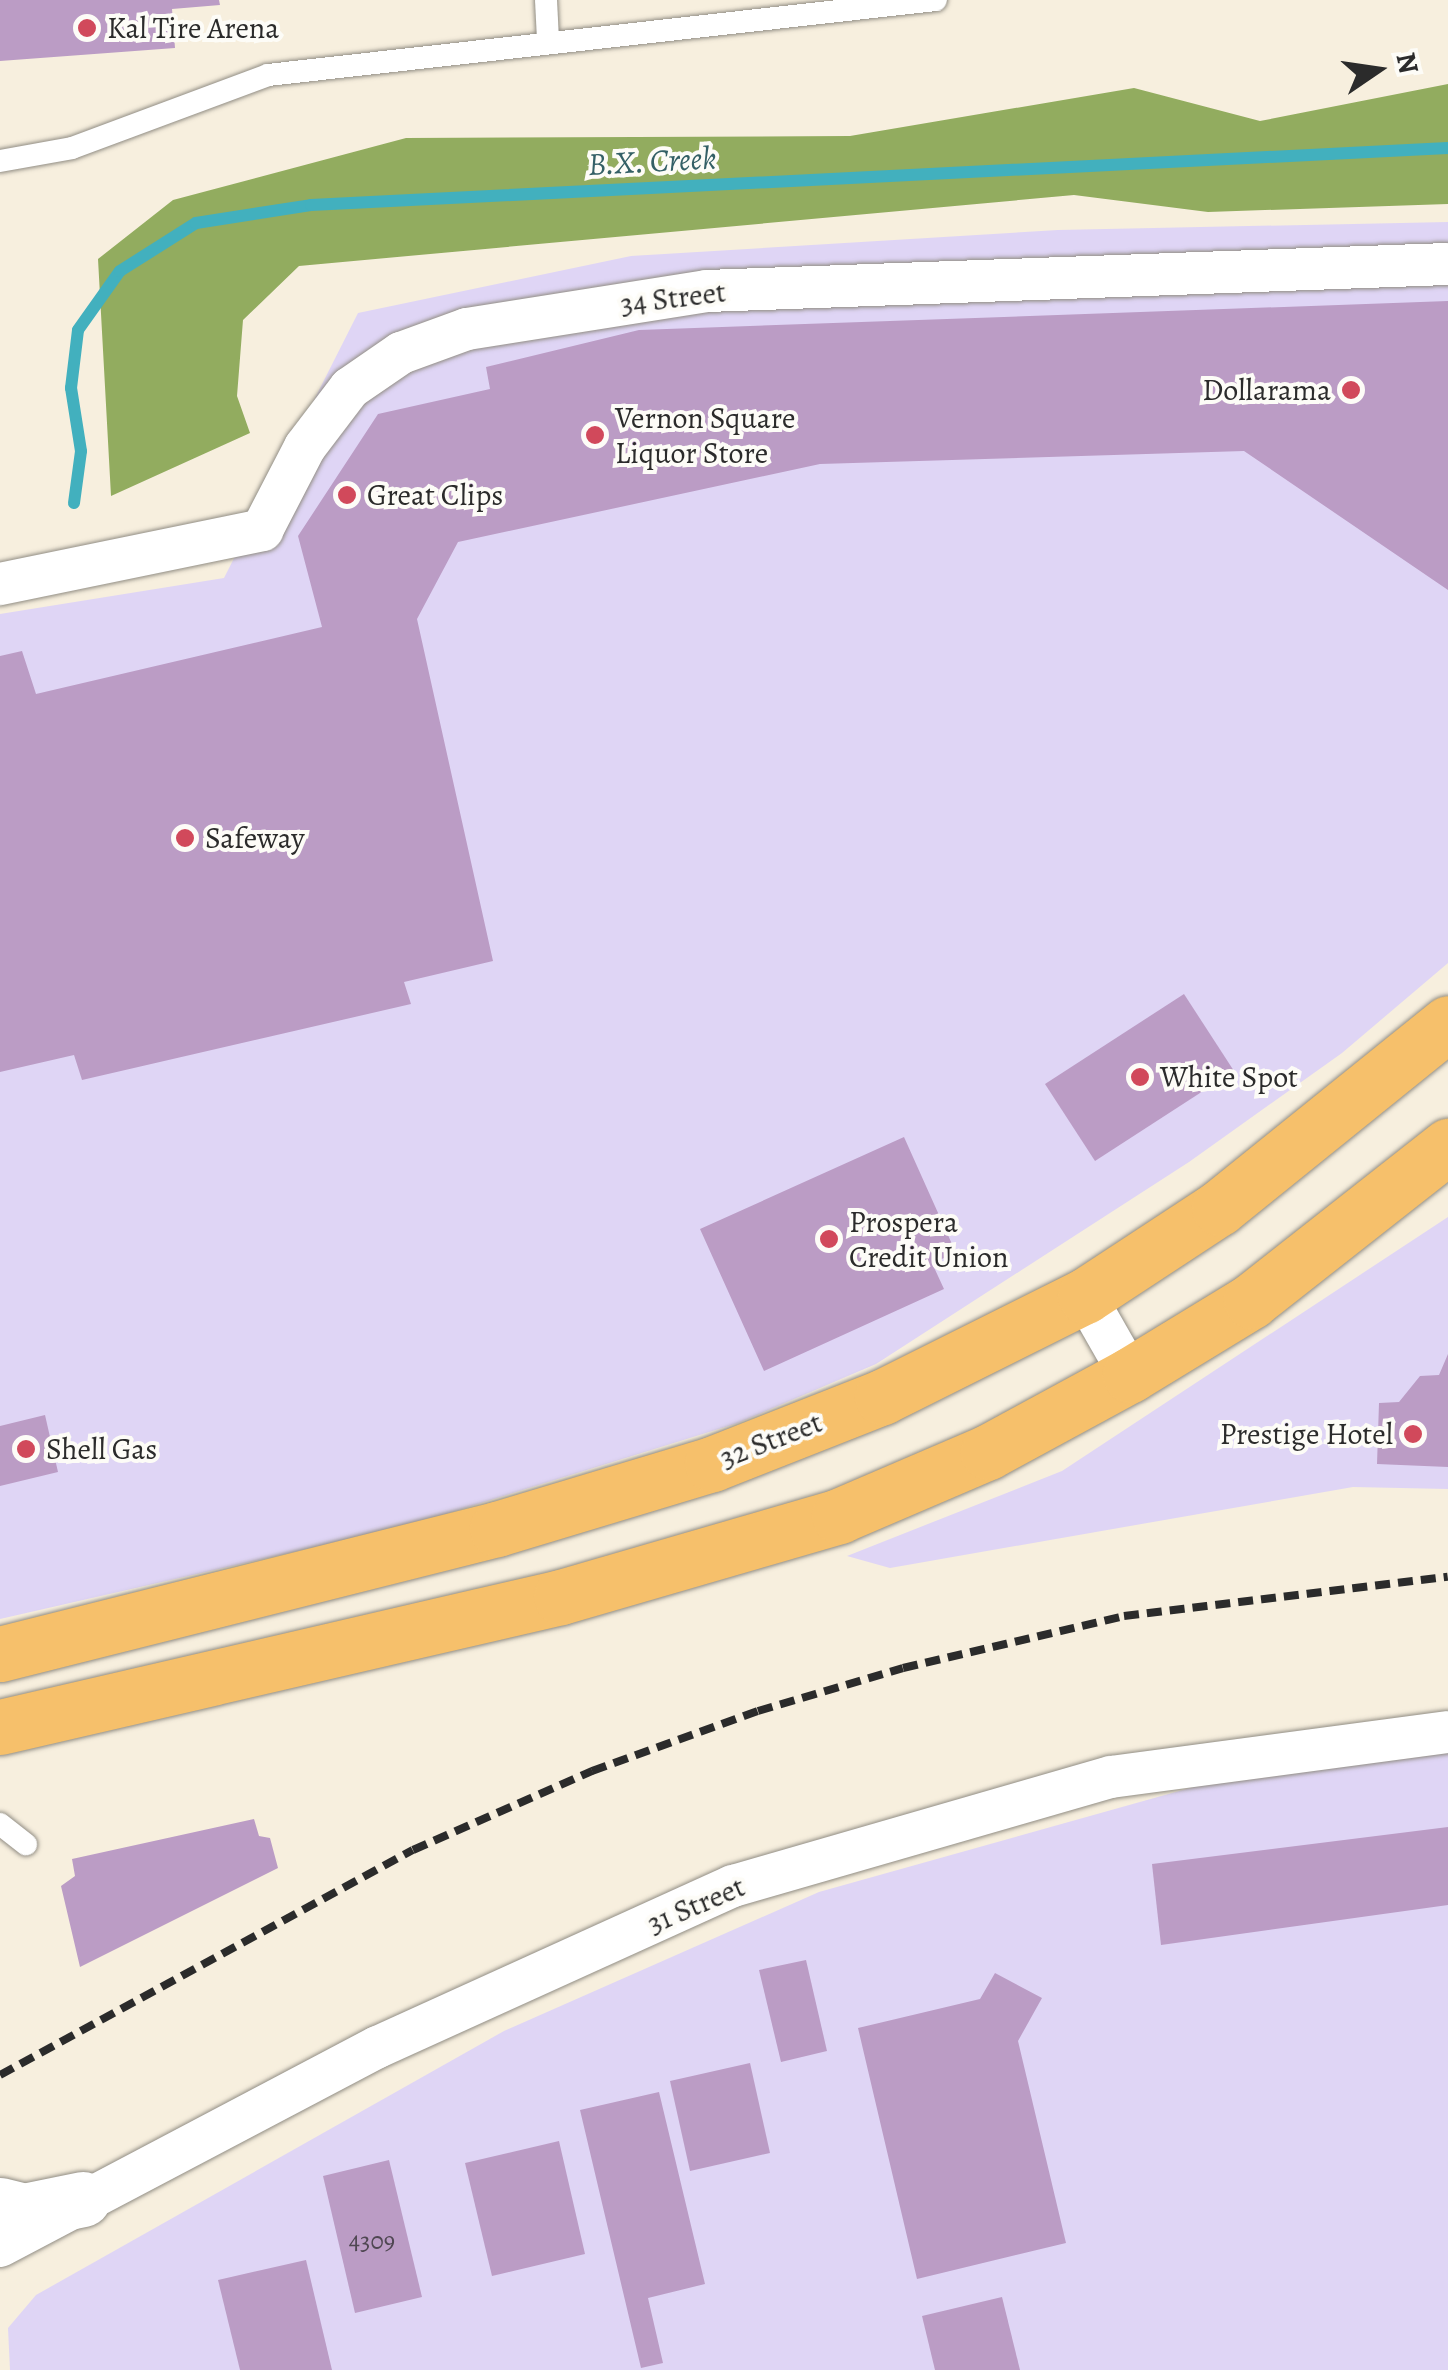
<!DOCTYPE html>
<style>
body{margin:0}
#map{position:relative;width:1448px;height:2370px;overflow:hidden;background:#f7efde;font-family:Alegreya,serif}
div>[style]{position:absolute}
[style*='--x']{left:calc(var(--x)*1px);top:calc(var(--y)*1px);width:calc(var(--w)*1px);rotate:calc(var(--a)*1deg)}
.built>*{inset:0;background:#dfd5f5}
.forest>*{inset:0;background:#92ac5f}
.stream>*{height:12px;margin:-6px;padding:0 6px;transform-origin:6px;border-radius:6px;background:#42b0be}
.building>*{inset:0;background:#bb9cc5}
.roads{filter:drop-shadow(0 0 2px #918d84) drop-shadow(0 0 2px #918d84)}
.service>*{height:22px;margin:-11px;padding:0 11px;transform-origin:11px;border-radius:11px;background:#fff}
.minor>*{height:42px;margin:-21px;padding:0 21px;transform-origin:21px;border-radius:21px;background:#fff}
.tertiary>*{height:55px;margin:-27.5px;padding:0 27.5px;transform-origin:27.5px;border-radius:27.5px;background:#fff}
.trunk>*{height:55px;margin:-27.5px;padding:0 27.5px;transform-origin:27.5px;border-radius:27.5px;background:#f6c06b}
.rail>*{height:8px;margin-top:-4px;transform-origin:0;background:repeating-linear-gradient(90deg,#2b2b2b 0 15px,transparent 0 23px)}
.dots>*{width:28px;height:28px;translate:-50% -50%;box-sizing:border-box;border:5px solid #fdfcf7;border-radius:50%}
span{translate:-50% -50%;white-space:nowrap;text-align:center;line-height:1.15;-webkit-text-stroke:8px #fdfcf7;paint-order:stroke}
.number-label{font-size:25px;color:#4f4752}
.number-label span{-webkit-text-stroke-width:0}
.poi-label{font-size:30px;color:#2b2b2b}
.left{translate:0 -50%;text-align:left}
.right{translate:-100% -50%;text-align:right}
.street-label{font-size:30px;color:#2b2b2b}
.water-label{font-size:32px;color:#346066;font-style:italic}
.north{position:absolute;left:1328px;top:20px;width:100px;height:100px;-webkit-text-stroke:8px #fdfcf7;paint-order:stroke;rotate:77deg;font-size:28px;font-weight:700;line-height:40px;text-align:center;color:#2b2b2b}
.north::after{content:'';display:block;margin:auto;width:35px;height:45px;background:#2b2b2b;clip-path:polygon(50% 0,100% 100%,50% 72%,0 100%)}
</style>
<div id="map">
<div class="built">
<div style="clip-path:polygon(1448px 222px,1448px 963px,1342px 1053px,1189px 1162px,876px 1364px,738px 1423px,407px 1526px,0 1619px,0 614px,224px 578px,358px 313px,631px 256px,1058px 230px)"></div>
<div style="clip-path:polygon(1448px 1217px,1448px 1489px,1353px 1487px,890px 1568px,847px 1556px,1062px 1471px)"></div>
<div style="clip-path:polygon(1336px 1747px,1448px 1752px,1448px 2370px,10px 2370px,8px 2328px,36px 2295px,504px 2031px,819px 1892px)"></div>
</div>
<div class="forest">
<div style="clip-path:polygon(1448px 84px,1448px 204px,1208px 212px,1074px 195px,299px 266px,243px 320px,237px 396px,250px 433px,111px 496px,98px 259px,173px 200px,406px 138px,850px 136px,1134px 88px,1260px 121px)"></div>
</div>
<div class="stream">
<div style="--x:74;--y:503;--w:52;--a:-82.3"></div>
<div style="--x:81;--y:451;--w:64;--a:-99"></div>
<div style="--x:71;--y:388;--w:58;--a:-83.1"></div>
<div style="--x:78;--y:330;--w:72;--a:-54.6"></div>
<div style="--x:120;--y:271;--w:90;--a:-32.3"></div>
<div style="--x:196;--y:223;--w:116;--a:-8.9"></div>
<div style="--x:311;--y:205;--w:1138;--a:-2.87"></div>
</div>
<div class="building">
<div style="clip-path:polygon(0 0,219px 0,220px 5px,172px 9px,175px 48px,0 61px)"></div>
<div style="clip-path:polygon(1448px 301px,1448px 590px,1244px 451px,820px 464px,458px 542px,417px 619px,493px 961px,404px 982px,411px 1004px,82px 1080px,74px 1055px,0 1072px,0 656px,22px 651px,36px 694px,322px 627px,298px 536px,378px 414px,490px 389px,486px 367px,639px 330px)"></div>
<div style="clip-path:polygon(1184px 994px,1234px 1071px,1095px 1161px,1045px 1084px)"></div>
<div style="clip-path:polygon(904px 1137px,956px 1253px,932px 1263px,944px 1289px,764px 1371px,700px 1229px)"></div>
<div style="clip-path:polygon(1448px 1354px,1448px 1467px,1377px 1464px,1379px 1403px,1399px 1402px,1420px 1376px,1439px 1375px)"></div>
<div style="clip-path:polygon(45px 1415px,58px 1472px,0 1486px,0 1426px)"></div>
<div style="clip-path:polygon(254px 1819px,259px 1836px,270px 1838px,278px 1868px,80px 1967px,61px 1886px,75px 1876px,72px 1859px)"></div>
<div style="clip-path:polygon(1448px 1827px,1448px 1905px,1161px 1945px,1152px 1864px)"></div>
<div style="clip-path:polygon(806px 1960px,827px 2051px,781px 2062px,759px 1970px)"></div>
<div style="clip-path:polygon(995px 1973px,1042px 1998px,1018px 2041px,1066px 2243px,917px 2279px,858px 2028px,980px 1999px)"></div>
<div style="clip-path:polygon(750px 2063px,770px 2153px,690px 2171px,670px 2081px)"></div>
<div style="clip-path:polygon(659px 2092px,705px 2284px,648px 2298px,663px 2363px,641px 2368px,580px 2110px)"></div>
<div style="clip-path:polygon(559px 2141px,585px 2254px,492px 2276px,465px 2163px)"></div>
<div style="clip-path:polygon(389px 2160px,422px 2297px,355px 2313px,323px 2176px)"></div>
<div style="clip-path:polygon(306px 2260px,332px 2370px,240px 2370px,218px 2280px)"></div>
<div style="clip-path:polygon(1002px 2297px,1020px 2370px,935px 2370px,922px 2316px)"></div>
</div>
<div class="roads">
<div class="service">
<div style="--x:546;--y:0;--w:40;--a:87.1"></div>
<div style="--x:0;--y:161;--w:73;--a:-10.2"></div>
<div style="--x:72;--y:148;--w:209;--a:-20.4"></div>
<div style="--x:268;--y:75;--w:672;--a:-6.41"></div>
<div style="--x:0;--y:1824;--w:33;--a:38"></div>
</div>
<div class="minor">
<div style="--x:0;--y:584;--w:268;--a:-11.6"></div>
<div style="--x:262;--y:530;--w:93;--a:-62.6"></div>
<div style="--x:305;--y:447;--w:74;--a:-52.7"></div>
<div style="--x:350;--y:388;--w:62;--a:-34.5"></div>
<div style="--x:401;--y:353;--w:70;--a:-20"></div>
<div style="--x:467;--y:329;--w:243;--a:-9"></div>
<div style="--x:707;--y:291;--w:741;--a:-2.09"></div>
<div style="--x:1085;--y:1296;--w:91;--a:60.3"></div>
<div style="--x:0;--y:2246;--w:427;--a:-27.8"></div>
<div style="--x:378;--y:2047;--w:390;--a:-24.4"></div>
<div style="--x:733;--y:1886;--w:393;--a:-16.1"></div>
<div style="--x:1111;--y:1777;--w:340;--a:-7.6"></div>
</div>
<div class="tertiary">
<div style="--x:0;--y:2205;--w:25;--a:14"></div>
<div style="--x:24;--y:2211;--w:60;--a:-11.5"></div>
</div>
<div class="trunk">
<div style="--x:0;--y:1654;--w:512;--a:-14.12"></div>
<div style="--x:497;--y:1529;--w:225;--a:-16.8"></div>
<div style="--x:712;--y:1464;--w:183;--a:-21.5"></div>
<div style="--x:882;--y:1397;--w:227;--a:-26.5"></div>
<div style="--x:1085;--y:1296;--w:160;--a:-33.3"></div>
<div style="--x:1219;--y:1208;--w:294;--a:-38.9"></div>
<div style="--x:0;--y:1727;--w:576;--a:-13.05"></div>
<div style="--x:561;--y:1597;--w:290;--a:-16.2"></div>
<div style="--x:839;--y:1516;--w:162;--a:-23.2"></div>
<div style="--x:988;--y:1452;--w:162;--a:-28.5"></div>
<div style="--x:1130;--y:1375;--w:142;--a:-31.4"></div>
<div style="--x:1251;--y:1301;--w:251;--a:-38.2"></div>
</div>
</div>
<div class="rail">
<div style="--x:0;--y:2075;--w:470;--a:-28.6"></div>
<div style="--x:413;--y:1850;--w:196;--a:-23.8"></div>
<div style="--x:592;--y:1771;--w:177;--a:-19.9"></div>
<div style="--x:758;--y:1711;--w:151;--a:-16.5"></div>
<div style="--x:903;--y:1668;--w:227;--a:-13.2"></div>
<div style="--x:1124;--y:1616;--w:326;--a:-6.9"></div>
</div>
<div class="dots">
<div style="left:87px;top:28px;background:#d1495b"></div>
<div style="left:1351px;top:390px;background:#d1495b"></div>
<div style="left:595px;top:435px;background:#d1495b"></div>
<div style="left:347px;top:495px;background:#d1495b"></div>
<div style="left:185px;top:838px;background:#d1495b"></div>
<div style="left:1140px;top:1077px;background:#d1495b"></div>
<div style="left:829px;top:1239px;background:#d1495b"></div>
<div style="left:1413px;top:1434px;background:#d1495b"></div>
<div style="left:26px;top:1449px;background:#d1495b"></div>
</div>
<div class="number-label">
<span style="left:372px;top:2241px">4309</span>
</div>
<div class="poi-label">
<span class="left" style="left:107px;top:28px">Kal Tire Arena</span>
<span class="right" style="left:1331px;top:390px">Dollarama</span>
<span class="left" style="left:615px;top:435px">Vernon Square<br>Liquor Store</span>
<span class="left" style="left:367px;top:495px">Great Clips</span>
<span class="left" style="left:205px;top:838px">Safeway</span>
<span class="left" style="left:1160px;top:1077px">White Spot</span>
<span class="left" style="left:849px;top:1239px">Prospera<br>Credit Union</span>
<span class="right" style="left:1393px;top:1434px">Prestige Hotel</span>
<span class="left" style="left:46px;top:1449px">Shell Gas</span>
</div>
<div class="street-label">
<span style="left:673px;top:298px;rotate:-7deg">34 Street</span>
<span style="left:771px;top:1440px;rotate:-21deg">32 Street</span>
<span style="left:696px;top:1905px;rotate:-23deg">31 Street</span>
</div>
<div class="water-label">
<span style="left:652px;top:161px;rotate:-3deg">B.X. Creek</span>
</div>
<div class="north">N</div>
</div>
